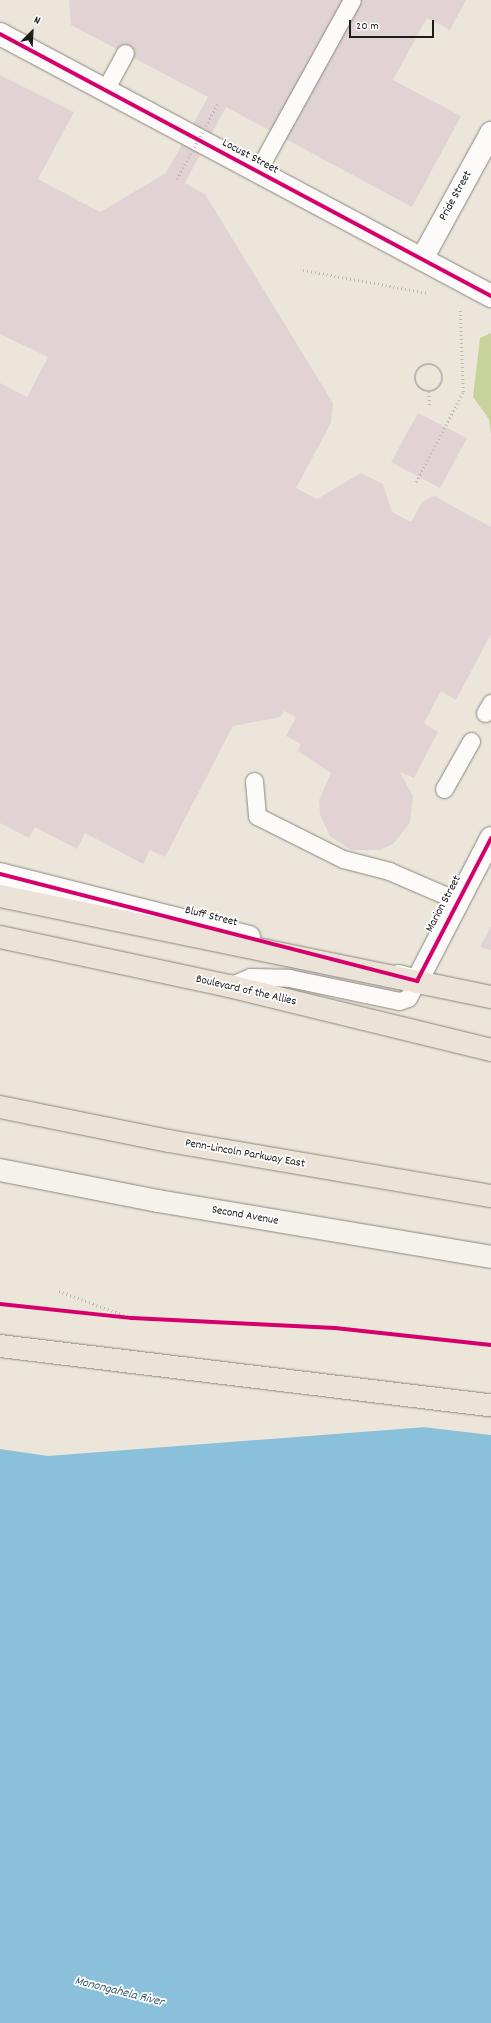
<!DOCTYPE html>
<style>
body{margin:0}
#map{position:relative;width:491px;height:2023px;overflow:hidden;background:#ece6da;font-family:Dekko,sans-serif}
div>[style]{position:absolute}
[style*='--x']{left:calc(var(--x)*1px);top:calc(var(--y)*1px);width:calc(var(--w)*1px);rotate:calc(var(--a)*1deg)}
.green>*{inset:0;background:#c8d29b}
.water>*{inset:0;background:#8ac0da}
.pier>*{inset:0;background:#ece6da}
.building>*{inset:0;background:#e1d3d3}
.path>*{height:2.5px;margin-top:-1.25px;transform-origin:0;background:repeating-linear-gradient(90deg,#b9b8b6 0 1px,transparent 0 4px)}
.path>.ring{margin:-1.25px;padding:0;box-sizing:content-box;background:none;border:2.5px solid #b9b8b6;border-radius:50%}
.roads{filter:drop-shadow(0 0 1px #8a8781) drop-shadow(0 0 1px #8a8781)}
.lane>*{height:17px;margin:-8.5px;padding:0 8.5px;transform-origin:8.5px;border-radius:8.5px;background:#fcfbf9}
.street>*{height:22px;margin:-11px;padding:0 11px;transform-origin:11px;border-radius:11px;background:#fcfbf9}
.secondary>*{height:22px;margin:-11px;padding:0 11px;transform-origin:11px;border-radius:11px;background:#f5f2ec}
.highway>*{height:22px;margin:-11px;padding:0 11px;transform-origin:11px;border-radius:11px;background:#ebe3d7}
.path-bridge>*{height:2.5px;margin-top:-1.25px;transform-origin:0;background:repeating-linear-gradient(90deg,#b9b8b6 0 1px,transparent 0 4px)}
.cycleway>*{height:4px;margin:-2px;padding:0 2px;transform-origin:2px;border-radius:2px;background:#d6006c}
span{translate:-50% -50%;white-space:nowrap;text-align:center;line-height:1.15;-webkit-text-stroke:3.5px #fff;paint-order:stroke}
.street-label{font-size:12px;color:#1c1c1c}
.water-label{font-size:13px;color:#3b5f71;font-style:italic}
.north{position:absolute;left:12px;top:12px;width:40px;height:40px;-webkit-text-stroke:3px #fff;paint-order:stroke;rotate:24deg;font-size:11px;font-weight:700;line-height:16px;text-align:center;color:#1c1c1c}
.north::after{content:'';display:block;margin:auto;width:14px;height:18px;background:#1c1c1c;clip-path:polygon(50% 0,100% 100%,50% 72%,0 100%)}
.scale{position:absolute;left:349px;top:20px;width:85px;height:18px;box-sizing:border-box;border:2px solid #1c1c1c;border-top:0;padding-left:5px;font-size:12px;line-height:14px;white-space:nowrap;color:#1c1c1c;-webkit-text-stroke:3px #fff;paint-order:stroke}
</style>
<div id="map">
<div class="green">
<div style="clip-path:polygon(491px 333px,491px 434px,489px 419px,473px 397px,480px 338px)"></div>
</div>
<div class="water">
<div style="clip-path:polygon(491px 1422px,491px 2023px,0 2023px,0 1449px,48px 1456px)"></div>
</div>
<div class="pier">
<div style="clip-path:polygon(491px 1420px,491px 1435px,414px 1426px)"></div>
</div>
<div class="building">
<div style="clip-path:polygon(69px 0,466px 0,450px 30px,427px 18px,393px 80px,461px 116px,412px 207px,226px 107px,185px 183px,205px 194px,333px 403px,331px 423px,296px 488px,317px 499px,361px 473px,383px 484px,392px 512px,411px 522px,422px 502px,434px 496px,491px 527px,491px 634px,456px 700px,441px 691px,424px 723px,438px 732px,414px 778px,400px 772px,413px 796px,410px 823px,393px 844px,380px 850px,351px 850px,330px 836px,320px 815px,319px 800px,331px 773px,298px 751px,301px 744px,286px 736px,296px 717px,284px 711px,280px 717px,233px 726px,165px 857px,150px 850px,143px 864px,85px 833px,77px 849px,35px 827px,29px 838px,0 823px,0 383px,27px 397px,48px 357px,0 334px,0 75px,74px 112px,38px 179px,100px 212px,166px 173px,208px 97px,71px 25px)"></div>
<div style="clip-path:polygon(418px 413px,467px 438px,440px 488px,391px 462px)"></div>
<div style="clip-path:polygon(491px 926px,491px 950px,480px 947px)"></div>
</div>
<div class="path">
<div style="--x:303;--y:270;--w:127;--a:10.4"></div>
<div class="ring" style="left:415px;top:364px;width:25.5px;height:25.5px"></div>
<div style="--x:429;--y:392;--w:15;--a:86"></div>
<div style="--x:416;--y:482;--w:102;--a:-62.4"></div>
<div style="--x:463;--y:392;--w:82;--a:-92.1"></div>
<div style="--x:59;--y:1291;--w:78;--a:20.3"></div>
</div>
<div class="roads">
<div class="lane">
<div style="--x:105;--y:90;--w:42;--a:-61.6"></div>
<div style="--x:257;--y:172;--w:196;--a:-61.1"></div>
<div style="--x:485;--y:713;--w:12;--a:-59"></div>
<div style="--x:254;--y:781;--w:35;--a:85"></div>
<div style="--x:257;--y:816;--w:96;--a:26.6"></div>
<div style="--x:343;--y:859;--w:48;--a:14.6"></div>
<div style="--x:389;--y:871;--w:73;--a:23.4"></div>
<div style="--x:444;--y:789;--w:55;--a:-60.6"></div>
<div style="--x:229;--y:986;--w:23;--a:-23"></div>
<div style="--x:250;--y:977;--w:39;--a:1"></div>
<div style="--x:289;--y:978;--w:112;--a:11.8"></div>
<div style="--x:399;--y:1001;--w:9;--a:-18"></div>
<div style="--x:408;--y:998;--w:19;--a:-62"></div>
</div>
<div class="street">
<div style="--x:0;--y:34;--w:557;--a:28.08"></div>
<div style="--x:422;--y:259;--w:144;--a:-61.3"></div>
<div style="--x:0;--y:874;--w:257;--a:14.2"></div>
<div style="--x:398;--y:976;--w:20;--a:15"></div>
<div style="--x:417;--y:981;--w:161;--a:-62.6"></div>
</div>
<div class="secondary">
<div style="--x:0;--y:1170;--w:161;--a:11.1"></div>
<div style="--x:158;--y:1201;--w:338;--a:9.5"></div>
</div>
<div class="highway">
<div style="--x:0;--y:896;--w:501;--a:11.62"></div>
<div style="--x:0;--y:937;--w:234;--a:12.1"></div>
<div style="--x:229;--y:986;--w:270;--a:13.7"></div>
<div style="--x:0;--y:1107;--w:172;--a:11.4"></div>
<div style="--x:169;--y:1141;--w:327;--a:9.7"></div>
<div style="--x:0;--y:1346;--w:495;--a:6.9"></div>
</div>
</div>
<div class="path-bridge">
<div style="--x:177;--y:179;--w:86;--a:-61.7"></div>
</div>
<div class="cycleway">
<div style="--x:0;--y:34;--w:557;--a:28.08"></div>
<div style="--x:0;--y:874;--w:431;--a:14.4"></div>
<div style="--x:417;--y:981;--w:161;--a:-62.6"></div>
<div style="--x:0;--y:1304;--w:133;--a:6.1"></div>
<div style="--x:132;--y:1318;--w:203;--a:2.8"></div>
<div style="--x:335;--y:1328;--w:157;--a:6.2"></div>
</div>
<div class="street-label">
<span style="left:250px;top:157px;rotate:28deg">Locust Street</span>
<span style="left:456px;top:196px;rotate:-61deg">Pride Street</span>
<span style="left:444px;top:904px;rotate:-62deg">Marion Street</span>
<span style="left:211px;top:917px;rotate:14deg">Bluff Street</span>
<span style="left:246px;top:991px;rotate:13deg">Boulevard of the Allies</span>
<span style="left:245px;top:1154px;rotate:10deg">Penn-Lincoln Parkway East</span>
<span style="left:245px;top:1216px;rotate:10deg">Second Avenue</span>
</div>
<div class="water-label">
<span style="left:119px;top:1993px;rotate:14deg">Monongahela River</span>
</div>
<div class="north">N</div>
<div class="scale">20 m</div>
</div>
